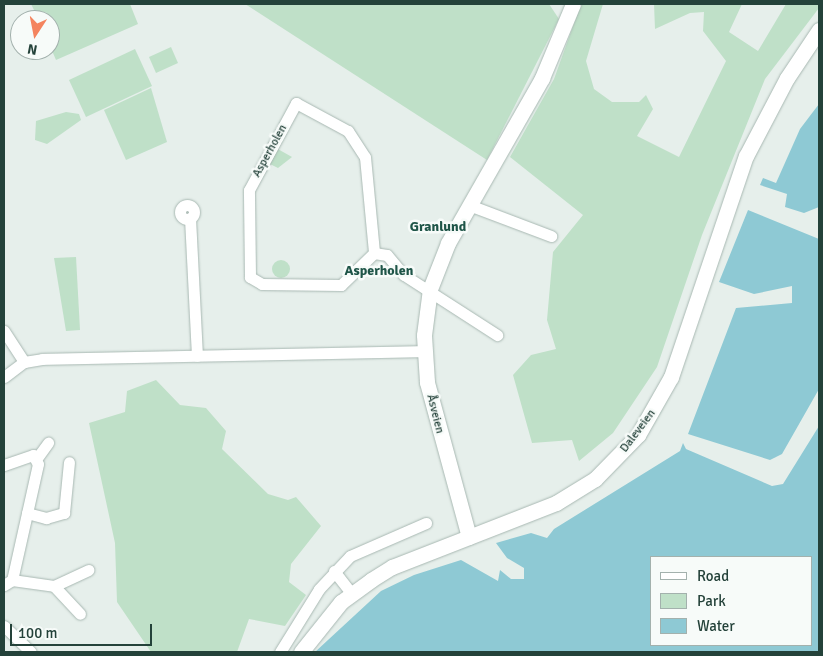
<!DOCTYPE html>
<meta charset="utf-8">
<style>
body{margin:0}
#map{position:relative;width:823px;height:656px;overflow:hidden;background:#e6efeb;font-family:Signika,sans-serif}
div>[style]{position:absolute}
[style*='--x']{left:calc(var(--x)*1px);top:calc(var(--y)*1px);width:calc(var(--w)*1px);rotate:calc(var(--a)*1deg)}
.green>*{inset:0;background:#bfe0c8}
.round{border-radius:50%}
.water>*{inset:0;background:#8ec9d4}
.roads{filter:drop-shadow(0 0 1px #a8b8b2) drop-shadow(0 0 1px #a8b8b2)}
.street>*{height:11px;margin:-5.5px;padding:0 5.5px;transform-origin:5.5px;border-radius:5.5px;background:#fff}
.street>.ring{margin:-5.5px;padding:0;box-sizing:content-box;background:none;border:11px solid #fff;border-radius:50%}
.secondary>*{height:15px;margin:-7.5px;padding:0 7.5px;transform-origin:7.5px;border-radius:7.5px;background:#fff}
span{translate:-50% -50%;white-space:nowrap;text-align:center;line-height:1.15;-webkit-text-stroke:5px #f7fbf9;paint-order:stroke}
.street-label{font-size:12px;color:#24423a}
.neighbourhood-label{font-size:14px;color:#1f5548;font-weight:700}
.frame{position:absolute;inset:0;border:5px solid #24423a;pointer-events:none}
.legend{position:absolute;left:650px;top:556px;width:162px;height:90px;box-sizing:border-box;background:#f7fbf9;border:1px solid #a3b1ad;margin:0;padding:6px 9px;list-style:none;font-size:15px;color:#24423a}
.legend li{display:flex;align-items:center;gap:10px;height:25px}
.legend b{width:25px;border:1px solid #a3b1ad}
.north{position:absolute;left:10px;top:10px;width:50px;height:50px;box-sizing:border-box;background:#f7fbf9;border:1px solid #a3b1ad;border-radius:50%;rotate:191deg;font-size:14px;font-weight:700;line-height:20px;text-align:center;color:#24423a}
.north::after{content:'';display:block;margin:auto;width:18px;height:22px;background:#f4845f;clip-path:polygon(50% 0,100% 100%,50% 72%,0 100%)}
.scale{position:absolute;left:10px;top:624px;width:142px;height:22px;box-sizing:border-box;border:2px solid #24423a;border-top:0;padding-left:6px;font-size:15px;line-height:18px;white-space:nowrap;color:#24423a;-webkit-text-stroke:4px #f7fbf9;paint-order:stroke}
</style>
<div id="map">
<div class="green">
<div style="clip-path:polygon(31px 4px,130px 4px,138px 24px,56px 60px,50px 46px,50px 20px,39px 20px)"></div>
<div style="clip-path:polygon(245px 4px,549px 4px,559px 19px,487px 160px)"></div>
<div style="clip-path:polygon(581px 4px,603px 4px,586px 61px,594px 89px,612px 102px,639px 102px,646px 95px,653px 109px,637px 136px,679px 157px,726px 61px,703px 31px,704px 12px,690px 13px,655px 29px,654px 4px,742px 4px,729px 32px,758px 51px,786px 4px,819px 4px,819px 8px,765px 79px,702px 235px,657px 367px,613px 433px,579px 461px,572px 440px,532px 443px,513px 375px,531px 355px,556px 349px,547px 320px,553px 252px,583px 215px,510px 157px,554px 79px)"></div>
<div style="clip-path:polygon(171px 47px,178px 63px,156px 73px,149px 57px)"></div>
<div style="clip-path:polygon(135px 49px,152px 86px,86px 117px,69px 80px)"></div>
<div style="clip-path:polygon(151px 88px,167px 142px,126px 160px,104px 110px)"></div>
<div style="clip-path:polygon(66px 112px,79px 114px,81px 120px,47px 144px,35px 140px,36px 121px)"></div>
<div style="clip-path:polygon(276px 148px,292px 157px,278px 168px,268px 163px)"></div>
<div style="clip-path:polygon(76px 257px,80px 330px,66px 331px,54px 258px)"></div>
<div class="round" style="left:272px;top:260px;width:18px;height:18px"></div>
<div style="clip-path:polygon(156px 380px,180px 405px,206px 408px,226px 431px,222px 449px,268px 494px,288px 500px,296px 497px,321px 526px,291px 564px,289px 582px,306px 595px,285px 626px,249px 619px,237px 652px,151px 652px,117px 602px,115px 543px,89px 423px,125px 412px,127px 391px)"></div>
</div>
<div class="water">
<div style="clip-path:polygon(819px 104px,819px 207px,804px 213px,785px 207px,787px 194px,760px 185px,763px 178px,776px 183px,800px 129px)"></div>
<div style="clip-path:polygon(748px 210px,819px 239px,819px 389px,782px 454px,770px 460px,688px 434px,736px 308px,792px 303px,792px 286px,754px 294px,719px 282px)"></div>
<div style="clip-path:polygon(evenodd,819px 426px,819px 652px,315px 652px,381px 591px,414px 575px,461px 560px,498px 581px,500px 570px,511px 579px,524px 579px,524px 568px,507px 558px,496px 543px,531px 533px,547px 538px,554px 529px,680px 451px,683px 443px,686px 449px,772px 486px,783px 484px,819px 426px,652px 557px,812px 557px,812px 645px,652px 645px,652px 557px)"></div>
</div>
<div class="roads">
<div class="street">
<div style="--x:296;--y:103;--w:59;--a:28.3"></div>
<div style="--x:348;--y:131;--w:31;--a:57"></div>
<div style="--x:365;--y:157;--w:96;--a:84.6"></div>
<div style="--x:374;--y:253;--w:46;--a:135.9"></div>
<div style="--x:341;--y:285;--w:79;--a:-179.3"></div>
<div style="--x:262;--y:284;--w:14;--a:-150"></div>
<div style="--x:250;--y:277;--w:87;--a:-90.7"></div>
<div style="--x:249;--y:190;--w:99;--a:-61.6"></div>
<div style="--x:469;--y:205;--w:88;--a:20.7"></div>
<div class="ring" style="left:180px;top:205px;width:3px;height:3px"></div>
<div style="--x:190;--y:218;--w:138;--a:87.1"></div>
<div style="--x:374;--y:253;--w:13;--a:9"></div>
<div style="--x:387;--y:255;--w:26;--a:50"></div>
<div style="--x:404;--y:275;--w:111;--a:32.8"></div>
<div style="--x:4;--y:331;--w:37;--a:57"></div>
<div style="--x:4;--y:377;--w:25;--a:-37"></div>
<div style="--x:24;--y:362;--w:18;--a:-9"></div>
<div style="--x:42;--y:359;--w:382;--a:-1.2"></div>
<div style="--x:37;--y:458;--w:19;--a:-54"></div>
<div style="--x:4;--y:465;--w:31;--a:-19"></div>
<div style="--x:33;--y:455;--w:10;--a:61"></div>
<div style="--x:38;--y:464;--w:119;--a:102.6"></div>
<div style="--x:27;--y:513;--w:20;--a:15"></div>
<div style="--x:46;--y:518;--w:19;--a:-16"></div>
<div style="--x:64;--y:513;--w:51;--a:-84.4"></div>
<div style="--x:334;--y:571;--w:28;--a:52"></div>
<div style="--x:4;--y:585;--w:9;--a:-32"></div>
<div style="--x:12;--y:580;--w:42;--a:8.1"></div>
<div style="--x:54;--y:586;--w:38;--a:-25"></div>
<div style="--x:54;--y:586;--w:38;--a:47"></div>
<div style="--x:4;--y:626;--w:37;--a:44"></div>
<div style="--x:280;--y:652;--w:74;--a:-58.2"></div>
<div style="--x:319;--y:589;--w:45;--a:-46.8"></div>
<div style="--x:350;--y:556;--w:83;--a:-23.5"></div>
</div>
<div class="secondary">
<div style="--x:469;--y:537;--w:161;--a:-105.2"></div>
<div style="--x:427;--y:382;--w:47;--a:-93.7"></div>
<div style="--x:424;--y:335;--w:46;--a:-82.6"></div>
<div style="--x:430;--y:289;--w:49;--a:-68.6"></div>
<div style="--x:448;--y:243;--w:190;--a:-60.3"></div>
<div style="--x:542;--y:78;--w:80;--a:-67.3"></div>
<div style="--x:301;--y:652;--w:64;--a:-51.3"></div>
<div style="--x:341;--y:602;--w:37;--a:-36"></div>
<div style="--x:371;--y:580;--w:25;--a:-32"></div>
<div style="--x:392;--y:567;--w:176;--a:-21.3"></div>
<div style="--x:556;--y:503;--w:46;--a:-31.6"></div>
<div style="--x:595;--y:479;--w:62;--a:-45.7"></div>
<div style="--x:638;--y:435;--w:67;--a:-60.4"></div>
<div style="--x:671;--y:377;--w:233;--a:-71.3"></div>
<div style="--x:746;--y:156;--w:88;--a:-62.3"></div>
<div style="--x:787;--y:78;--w:58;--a:-56.3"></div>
</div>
</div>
<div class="street-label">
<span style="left:270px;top:151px;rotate:-61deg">Asperholen</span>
<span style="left:435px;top:414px;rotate:76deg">Åsveien</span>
<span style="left:638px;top:431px;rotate:-53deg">Daleveien</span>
</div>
<div class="neighbourhood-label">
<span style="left:438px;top:227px">Granlund</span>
<span style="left:379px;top:271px">Asperholen</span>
</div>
<div class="frame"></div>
<ul class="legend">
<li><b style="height:6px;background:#fff"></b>Road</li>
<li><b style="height:14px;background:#bfe0c8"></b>Park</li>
<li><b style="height:14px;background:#8ec9d4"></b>Water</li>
</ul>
<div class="north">N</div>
<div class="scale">100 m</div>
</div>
